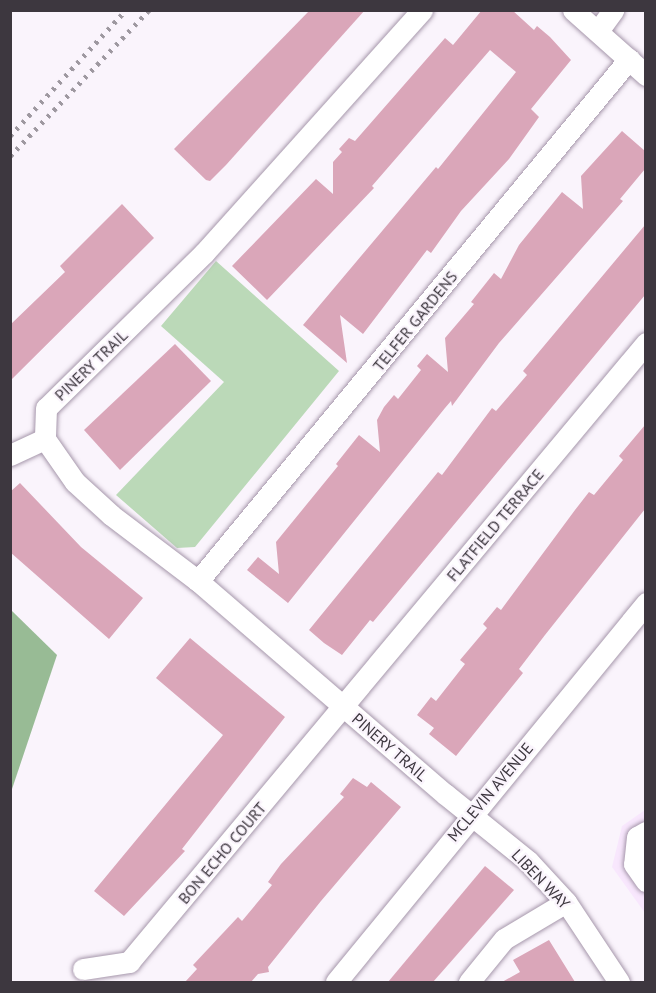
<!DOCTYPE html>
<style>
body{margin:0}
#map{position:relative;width:656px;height:993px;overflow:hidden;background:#faf4fc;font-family:"PT Sans",sans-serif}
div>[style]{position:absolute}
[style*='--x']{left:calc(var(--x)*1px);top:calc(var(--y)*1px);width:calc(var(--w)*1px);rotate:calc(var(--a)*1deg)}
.built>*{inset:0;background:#f8e7fd}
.green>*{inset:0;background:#bbd9b8}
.forest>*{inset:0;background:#98bb95}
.building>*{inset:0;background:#daa6b9}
.roads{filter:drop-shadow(0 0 2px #a697ab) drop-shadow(0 0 2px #a697ab)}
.minor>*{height:21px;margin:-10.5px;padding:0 10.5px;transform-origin:10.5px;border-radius:10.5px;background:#fff}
.rail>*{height:4.5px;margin-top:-2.25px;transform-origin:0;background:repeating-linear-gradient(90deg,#9e98a0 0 3px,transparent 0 9px)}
span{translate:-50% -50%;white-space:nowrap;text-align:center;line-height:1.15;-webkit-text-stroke:4.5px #faf4fc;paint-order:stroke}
.street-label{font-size:16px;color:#3d373f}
.frame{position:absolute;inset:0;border:12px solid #3d373f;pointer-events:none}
</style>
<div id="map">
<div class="built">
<div style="clip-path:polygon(645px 810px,645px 913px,612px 867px,622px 826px)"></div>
</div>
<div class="green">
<div style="clip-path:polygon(216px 261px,339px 371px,195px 547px,177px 548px,116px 495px,224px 382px,161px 326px)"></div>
</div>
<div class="forest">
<div style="clip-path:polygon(11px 610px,57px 655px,11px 792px)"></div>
</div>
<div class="building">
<div style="clip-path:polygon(310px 10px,365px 10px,226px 165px,210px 181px,206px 180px,174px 149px)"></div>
<div style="clip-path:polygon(482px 10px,512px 10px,534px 30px,537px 26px,550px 37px,571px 60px,531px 109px,539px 117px,509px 159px,461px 211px,431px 253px,427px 250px,363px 334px,340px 315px,347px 363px,303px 325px,436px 167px,438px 169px,516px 72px,490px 50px,372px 186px,374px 188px,267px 300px,232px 266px,316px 179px,333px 194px,333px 162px,342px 152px,339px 149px,349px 138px,355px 141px,445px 38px,453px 45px)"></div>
<div style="clip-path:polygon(622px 131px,645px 151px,645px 169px,620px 199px,623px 201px,499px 343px,452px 406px,451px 401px,445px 408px,288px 603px,247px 570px,258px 557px,279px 574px,276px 542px,338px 466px,336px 464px,359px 435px,380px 452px,377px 420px,384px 407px,394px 395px,398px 399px,421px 370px,417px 366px,427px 354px,448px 372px,445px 338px,474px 304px,471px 302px,494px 273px,501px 279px,519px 245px,562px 192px,583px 209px,581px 176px)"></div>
<div style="clip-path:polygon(122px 204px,154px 238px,10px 381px,10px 325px,65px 272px,60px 266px)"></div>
<div style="clip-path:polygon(645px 225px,645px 295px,373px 622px,370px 620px,342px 655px,324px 643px,309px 630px,438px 472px,442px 475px,492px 408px,496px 411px,527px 375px,523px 371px)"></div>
<div style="clip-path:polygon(175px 344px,211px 381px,120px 470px,84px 430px)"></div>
<div style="clip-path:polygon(645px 425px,645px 509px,545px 635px,519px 669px,523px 673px,456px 756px,429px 734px,434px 728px,417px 715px,431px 697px,436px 701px,465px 664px,460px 660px,487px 628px,483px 624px,497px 607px,501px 610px,575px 510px,589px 492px,594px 495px,623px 460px,619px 456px)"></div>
<div style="clip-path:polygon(20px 483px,81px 547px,143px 598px,109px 639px,10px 552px,10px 492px)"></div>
<div style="clip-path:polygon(190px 638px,285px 717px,182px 849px,185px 851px,124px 916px,94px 891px,223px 735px,156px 678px)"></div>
<div style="clip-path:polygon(353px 778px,367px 787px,371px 782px,401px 807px,321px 901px,268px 967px,269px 972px,258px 974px,251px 982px,185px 982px,197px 969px,193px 965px,238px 917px,242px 921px,272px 885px,268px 882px,281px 864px,344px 797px,340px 794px)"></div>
<div style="clip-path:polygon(485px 866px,514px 890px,433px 982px,388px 982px)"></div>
<div style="clip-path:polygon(549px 940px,575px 982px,502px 982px,520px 972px,513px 960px)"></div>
</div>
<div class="roads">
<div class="minor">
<div style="--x:422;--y:10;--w:326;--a:131.9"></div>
<div style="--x:204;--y:253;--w:221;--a:135.5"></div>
<div style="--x:46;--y:408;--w:31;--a:92"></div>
<div style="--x:45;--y:439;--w:52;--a:55.1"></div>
<div style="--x:75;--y:482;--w:49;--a:42.5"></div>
<div style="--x:111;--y:515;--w:109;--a:37.2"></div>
<div style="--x:198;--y:581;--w:326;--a:40.8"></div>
<div style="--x:445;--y:794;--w:107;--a:38.9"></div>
<div style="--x:528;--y:861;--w:56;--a:47.2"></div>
<div style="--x:566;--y:902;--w:96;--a:56.5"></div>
<div style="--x:573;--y:10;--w:98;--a:41.7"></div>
<div style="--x:598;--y:31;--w:26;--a:-54"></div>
<div style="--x:10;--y:455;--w:38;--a:-25"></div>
<div style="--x:198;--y:581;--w:677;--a:-50.45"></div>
<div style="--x:646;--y:832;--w:10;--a:151"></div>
<div style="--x:637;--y:837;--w:27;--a:96"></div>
<div style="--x:634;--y:864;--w:21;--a:55"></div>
<div style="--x:83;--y:969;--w:47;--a:-8.7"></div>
<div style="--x:129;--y:962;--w:807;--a:-50.13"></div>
<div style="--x:336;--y:982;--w:490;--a:-50.7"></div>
<div style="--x:469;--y:982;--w:55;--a:-50.9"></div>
<div style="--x:504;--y:939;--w:72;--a:-30.8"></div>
</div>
</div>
<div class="rail">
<div style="--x:10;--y:136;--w:171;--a:-47.4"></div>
<div style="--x:10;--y:156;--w:202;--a:-46.4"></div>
</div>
<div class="street-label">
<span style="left:415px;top:321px;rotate:-51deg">TELFER GARDENS</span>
<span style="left:91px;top:365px;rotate:-44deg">PINERY TRAIL</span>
<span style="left:495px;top:525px;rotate:-50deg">FLATFIELD TERRACE</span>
<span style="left:390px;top:747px;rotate:41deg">PINERY TRAIL</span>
<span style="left:490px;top:792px;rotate:-50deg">MCLEVIN AVENUE</span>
<span style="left:222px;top:853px;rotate:-50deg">BON ECHO COURT</span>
<span style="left:541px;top:879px;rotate:46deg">LIBEN WAY</span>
</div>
<div class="frame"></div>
</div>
